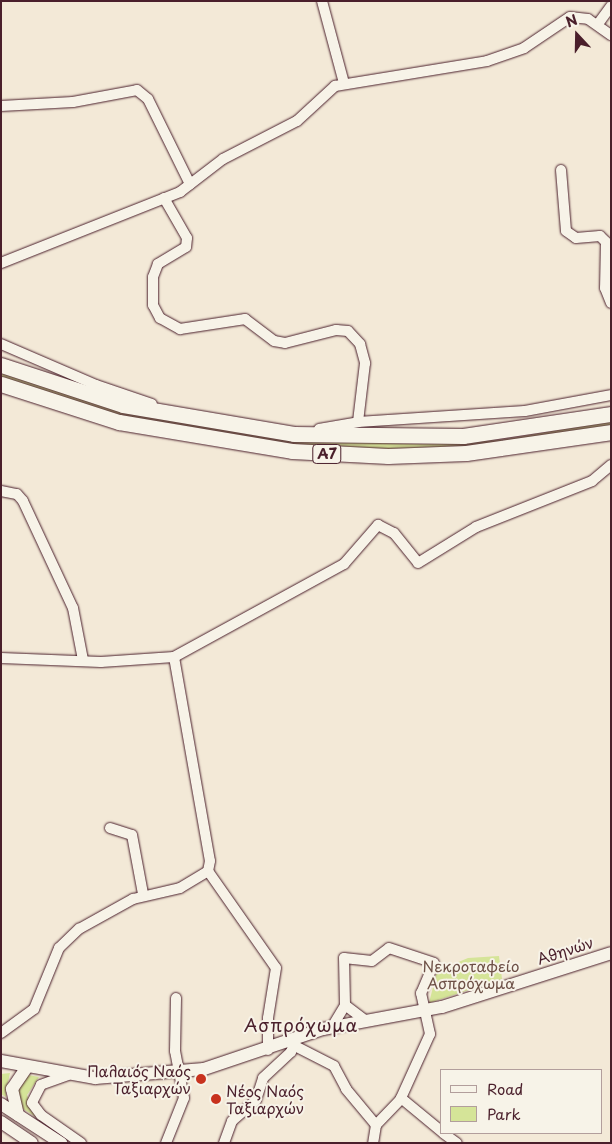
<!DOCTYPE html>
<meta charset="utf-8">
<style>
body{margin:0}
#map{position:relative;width:612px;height:1144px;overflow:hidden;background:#f3e9d7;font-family:"Playpen Sans",sans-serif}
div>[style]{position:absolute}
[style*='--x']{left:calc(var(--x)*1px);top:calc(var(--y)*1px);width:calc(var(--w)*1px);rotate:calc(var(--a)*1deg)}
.green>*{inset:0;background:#d5e498}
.roads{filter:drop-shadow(0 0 1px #4a1f2b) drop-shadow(0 0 1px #4a1f2b)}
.minor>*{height:10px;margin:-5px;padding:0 5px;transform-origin:5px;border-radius:5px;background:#f7f3e8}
.major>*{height:12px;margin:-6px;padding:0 6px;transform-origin:6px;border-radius:6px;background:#f7f3e8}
.highway>*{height:15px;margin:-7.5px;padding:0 7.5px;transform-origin:7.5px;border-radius:7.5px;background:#f7f3e8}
.dots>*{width:14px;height:14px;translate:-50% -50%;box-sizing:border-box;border:2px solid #f7f3e8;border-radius:50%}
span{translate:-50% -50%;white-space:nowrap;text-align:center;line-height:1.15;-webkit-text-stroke:4px #f7f3e8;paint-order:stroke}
.shield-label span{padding:1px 4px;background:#f7f3e8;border:1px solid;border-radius:4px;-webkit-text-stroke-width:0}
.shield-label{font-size:14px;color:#4a1f2b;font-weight:700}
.street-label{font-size:15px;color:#4a1f2b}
.park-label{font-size:15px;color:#6d5046}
.poi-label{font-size:15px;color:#4a1f2b}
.right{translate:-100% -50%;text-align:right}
.left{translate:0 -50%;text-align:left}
.quarter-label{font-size:18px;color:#4a1f2b;letter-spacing:1px}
.frame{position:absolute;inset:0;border:2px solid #4a1f2b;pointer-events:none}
.legend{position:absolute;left:440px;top:1069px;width:162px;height:65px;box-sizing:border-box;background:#f7f3e8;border:1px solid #b29e9c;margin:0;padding:6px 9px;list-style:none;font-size:15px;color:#4a1f2b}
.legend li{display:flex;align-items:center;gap:10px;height:25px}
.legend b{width:25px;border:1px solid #b29e9c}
.north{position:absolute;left:552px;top:10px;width:50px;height:50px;-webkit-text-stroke:4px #f7f3e8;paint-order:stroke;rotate:339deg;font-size:14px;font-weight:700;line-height:20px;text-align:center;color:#4a1f2b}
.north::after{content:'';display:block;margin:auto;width:18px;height:22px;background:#4a1f2b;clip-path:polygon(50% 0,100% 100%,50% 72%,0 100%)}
</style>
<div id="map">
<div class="green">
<div style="clip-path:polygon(1px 372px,121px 411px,293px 441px,422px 444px,500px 440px,611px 421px,611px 426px,502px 444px,387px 450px,293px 445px,120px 416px,1px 377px)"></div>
<div style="clip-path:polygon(499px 956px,502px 979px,429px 1003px,437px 971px,468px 958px)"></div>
<div style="clip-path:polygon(10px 1073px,6px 1091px,6px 1097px,1px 1094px,1px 1074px)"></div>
<div style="clip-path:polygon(28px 1075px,39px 1077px,27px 1095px,36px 1117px,17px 1105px,16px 1088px)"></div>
</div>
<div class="roads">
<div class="minor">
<div style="--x:322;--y:1;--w:85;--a:75"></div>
<div style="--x:598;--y:24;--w:22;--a:-54"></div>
<div style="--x:1;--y:106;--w:72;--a:-3.2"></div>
<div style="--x:73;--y:102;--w:65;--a:-10.6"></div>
<div style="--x:137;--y:90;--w:14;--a:39"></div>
<div style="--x:148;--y:99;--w:95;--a:63.7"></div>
<div style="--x:561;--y:170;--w:61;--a:85.3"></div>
<div style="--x:566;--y:231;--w:12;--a:35"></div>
<div style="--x:576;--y:238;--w:24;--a:-5"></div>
<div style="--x:600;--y:236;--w:8;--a:45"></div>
<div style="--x:606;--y:242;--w:46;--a:91.2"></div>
<div style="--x:605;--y:288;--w:16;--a:68"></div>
<div style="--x:164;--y:198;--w:46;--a:60.1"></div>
<div style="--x:187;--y:238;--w:9;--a:96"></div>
<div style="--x:186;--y:247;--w:33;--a:149"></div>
<div style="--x:158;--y:264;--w:14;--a:111"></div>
<div style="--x:153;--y:277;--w:28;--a:90"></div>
<div style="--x:153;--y:305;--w:15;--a:62"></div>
<div style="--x:160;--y:318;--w:23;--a:29"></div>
<div style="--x:180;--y:329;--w:66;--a:-8.7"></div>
<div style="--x:245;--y:319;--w:36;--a:37"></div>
<div style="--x:274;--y:341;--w:11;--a:10"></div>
<div style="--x:285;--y:343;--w:53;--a:-14.3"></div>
<div style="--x:336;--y:330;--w:12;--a:5"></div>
<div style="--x:348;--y:331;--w:18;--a:47"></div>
<div style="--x:360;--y:344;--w:20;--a:75"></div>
<div style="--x:365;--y:363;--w:59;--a:96.8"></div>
<div style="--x:1;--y:263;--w:193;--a:-21.6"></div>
<div style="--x:180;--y:192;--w:54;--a:-37.5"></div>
<div style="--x:223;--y:159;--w:83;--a:-27.2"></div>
<div style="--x:297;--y:121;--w:52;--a:-42.6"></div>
<div style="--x:335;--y:86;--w:154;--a:-9.3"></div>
<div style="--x:487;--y:61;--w:39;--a:-19"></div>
<div style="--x:524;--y:48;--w:55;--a:-34"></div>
<div style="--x:570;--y:17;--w:18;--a:6"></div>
<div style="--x:588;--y:19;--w:28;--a:35"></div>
<div style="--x:1;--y:344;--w:103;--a:23.3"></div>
<div style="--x:96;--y:385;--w:59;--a:18.7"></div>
<div style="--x:319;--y:429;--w:40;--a:-10"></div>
<div style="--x:358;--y:422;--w:167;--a:-3.8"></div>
<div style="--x:525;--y:411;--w:87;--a:-10.5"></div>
<div style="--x:1;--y:491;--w:16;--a:11"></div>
<div style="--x:17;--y:494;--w:9;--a:49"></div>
<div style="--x:23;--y:501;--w:118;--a:65"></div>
<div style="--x:73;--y:608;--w:53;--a:79.1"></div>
<div style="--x:174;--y:657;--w:207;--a:80"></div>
<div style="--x:210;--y:861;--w:10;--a:101"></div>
<div style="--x:208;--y:871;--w:118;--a:55"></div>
<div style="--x:276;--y:968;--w:51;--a:99.1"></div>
<div style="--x:268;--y:1018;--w:32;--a:90"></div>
<div style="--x:1;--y:658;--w:100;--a:2.3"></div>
<div style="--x:101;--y:662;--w:73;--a:-3.9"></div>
<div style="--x:174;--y:657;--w:194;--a:-28.7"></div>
<div style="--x:344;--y:564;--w:52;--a:-48.9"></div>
<div style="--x:378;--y:525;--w:18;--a:27"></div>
<div style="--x:394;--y:533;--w:38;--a:51"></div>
<div style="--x:418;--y:563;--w:68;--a:-31.8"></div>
<div style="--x:476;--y:527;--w:125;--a:-21.6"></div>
<div style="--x:592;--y:481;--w:25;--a:-40"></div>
<div style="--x:110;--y:828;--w:23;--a:18"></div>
<div style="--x:132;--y:835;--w:60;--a:79.4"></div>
<div style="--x:345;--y:1005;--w:47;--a:-91.2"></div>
<div style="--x:344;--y:958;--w:28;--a:6"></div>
<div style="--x:372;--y:961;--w:21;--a:-37"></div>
<div style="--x:389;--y:948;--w:47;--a:18.4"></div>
<div style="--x:434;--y:963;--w:33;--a:113"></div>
<div style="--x:421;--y:993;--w:42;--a:77.6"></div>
<div style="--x:430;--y:1034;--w:72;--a:114.4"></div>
<div style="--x:400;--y:1100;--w:35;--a:134"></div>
<div style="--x:376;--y:1125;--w:18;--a:99"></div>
<div style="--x:332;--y:1027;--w:26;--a:-59"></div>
<div style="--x:345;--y:1005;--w:26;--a:37"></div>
<div style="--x:1;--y:1033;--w:41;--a:-36"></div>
<div style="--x:34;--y:1009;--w:66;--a:-67.7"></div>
<div style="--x:59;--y:948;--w:28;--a:-44"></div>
<div style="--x:79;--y:929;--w:62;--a:-29.1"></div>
<div style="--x:133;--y:899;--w:48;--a:-13.2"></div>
<div style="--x:180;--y:888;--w:33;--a:-31"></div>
<div style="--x:295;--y:1046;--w:44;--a:27.1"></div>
<div style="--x:334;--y:1066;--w:26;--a:62"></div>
<div style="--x:346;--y:1089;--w:47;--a:50.2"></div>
<div style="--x:68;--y:1075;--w:29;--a:160"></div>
<div style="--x:41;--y:1085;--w:20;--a:117"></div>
<div style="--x:32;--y:1103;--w:15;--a:53"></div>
<div style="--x:41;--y:1115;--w:49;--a:35"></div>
<div style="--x:401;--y:1098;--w:52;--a:39.5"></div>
<div style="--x:443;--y:1133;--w:17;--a:36"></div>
<div style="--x:166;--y:1143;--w:48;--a:-68.2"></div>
<div style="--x:184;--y:1098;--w:48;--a:-100.8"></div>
<div style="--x:175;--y:1051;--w:53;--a:-88.9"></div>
<div style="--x:224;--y:1143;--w:23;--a:-70"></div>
<div style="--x:232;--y:1121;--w:32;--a:-41"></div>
<div style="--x:256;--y:1100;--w:23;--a:-72"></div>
<div style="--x:263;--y:1078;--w:38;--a:-43"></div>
<div style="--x:291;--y:1052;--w:15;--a:-70"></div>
</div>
<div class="major">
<div style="--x:1;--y:1061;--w:96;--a:10.3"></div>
<div style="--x:95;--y:1078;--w:109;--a:-4.7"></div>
<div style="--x:204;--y:1069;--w:126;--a:-18.6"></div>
<div style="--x:323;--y:1029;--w:121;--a:-10.5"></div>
<div style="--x:442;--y:1007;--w:177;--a:-17.7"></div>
<div style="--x:1;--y:1104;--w:72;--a:33"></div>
<div style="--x:18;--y:1115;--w:27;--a:-103"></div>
<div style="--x:12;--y:1089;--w:25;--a:-56"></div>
<div style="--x:1;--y:1122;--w:37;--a:34"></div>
</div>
<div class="highway">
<div style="--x:1;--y:365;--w:128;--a:18.2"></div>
<div style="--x:123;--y:405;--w:173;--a:9.6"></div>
<div style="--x:294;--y:434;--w:169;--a:0.7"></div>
<div style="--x:463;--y:436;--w:150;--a:-8.5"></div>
<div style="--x:1;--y:384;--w:124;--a:17.9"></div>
<div style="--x:119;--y:422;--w:175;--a:9.5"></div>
<div style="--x:292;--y:451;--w:96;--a:3"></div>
<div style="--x:388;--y:456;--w:78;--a:-2.2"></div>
<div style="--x:466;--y:453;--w:147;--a:-8.2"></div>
</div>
</div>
<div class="dots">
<div style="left:201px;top:1079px;background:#c8321e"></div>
<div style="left:216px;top:1099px;background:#c8321e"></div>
</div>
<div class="shield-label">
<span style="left:327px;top:454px">Α7</span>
</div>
<div class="street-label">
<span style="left:565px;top:950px;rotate:-18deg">Αθηνών</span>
</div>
<div class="park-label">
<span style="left:471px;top:974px">Νεκροταφείο<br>Ασπρόχωμα</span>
</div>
<div class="poi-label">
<span class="right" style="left:191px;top:1079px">Παλαιός Ναός<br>Ταξιαρχών</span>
<span class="left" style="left:226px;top:1099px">Νέος Ναός<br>Ταξιαρχών</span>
</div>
<div class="quarter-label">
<span style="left:301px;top:1025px">Ασπρόχωμα</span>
</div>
<div class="frame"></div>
<ul class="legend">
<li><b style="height:6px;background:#f7f3e8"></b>Road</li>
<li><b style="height:14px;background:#d5e498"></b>Park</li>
</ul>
<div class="north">N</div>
</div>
